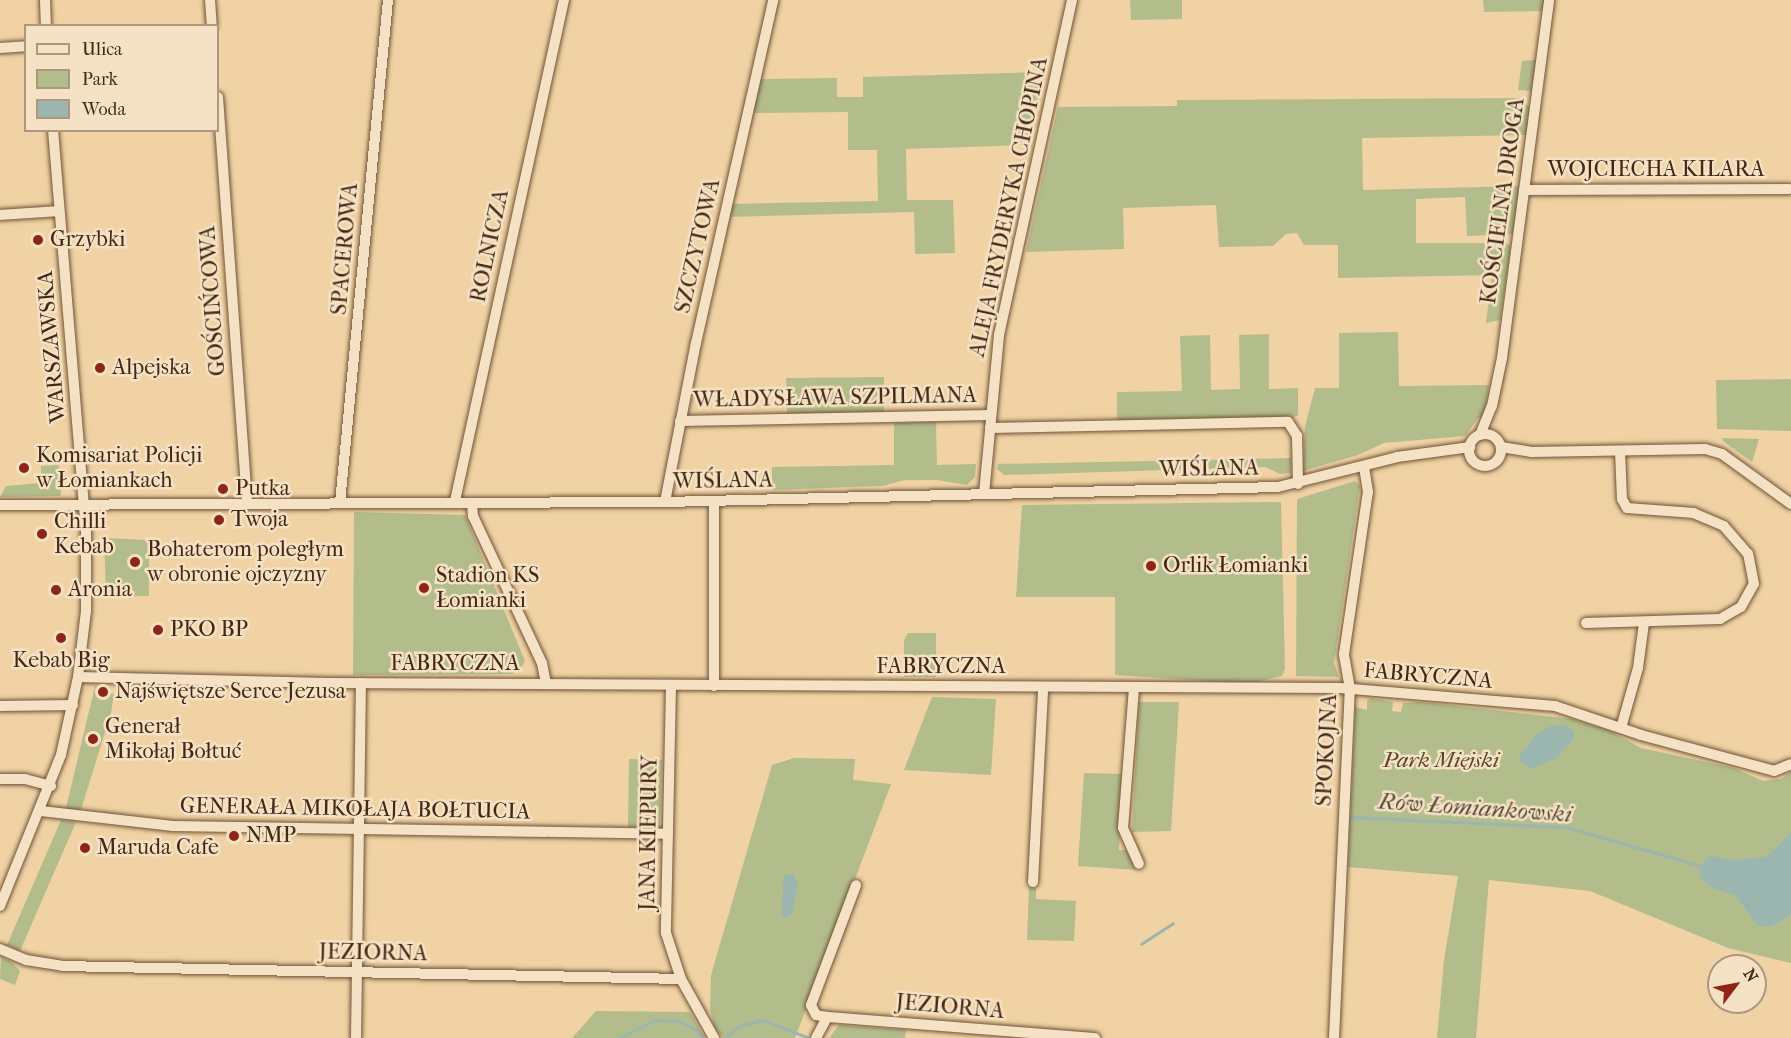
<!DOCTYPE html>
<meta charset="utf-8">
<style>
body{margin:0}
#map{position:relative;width:1791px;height:1038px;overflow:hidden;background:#f0d2a4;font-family:"IM FELL French Canon",serif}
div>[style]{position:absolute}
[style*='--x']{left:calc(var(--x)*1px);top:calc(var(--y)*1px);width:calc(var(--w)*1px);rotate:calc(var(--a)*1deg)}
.green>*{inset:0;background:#b3bd8b}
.water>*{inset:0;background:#9bb6ae}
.stream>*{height:3px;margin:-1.5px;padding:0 1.5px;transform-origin:1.5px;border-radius:1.5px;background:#9bb6ae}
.roads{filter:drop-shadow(0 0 2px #6f5238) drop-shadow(0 0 2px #6f5238)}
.minor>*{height:10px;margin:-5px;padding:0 5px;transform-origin:5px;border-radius:5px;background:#f5e2c4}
.minor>.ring{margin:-5px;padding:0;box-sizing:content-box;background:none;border:10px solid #f5e2c4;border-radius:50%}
.dots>*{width:16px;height:16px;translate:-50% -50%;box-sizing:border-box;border:3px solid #f5e2c4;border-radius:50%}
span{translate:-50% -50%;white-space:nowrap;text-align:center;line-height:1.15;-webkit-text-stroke:5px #f5e2c4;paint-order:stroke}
.street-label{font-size:22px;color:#442714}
.poi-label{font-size:22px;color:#442714}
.left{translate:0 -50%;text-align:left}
.park-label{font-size:22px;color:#5a452c;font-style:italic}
.water-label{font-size:24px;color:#5a4b3a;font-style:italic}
.legend{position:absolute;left:24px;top:24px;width:195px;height:108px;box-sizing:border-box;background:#f5e2c4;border:2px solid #ae977e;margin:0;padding:8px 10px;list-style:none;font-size:18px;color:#442714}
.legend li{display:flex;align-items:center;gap:12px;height:30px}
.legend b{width:30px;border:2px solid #ae977e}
.north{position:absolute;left:1707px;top:954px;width:60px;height:60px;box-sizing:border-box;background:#f5e2c4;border:2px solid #ae977e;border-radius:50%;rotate:58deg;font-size:16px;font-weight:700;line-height:24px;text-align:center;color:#442714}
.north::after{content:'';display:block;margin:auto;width:21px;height:27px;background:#8f2418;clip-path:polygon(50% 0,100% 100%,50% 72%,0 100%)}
</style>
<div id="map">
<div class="green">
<div style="clip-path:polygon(1130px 0,1182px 0,1182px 19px,1131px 20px)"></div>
<div style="clip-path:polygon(1483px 0,1544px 0,1543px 11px,1484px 12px)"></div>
<div style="clip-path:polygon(1536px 60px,1531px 91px,1518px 90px,1522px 61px)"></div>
<div style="clip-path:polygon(1044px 72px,1027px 145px,906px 149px,907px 200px,953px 200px,955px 253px,915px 254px,914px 212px,728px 217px,730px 204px,878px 201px,877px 150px,848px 150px,848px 112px,751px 113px,760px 79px,837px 78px,837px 97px,863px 97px,863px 77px)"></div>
<div style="clip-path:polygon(1519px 98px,1530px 108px,1527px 135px,1362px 138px,1363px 190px,1521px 186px,1514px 234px,1467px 236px,1465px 197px,1416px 199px,1416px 243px,1506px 243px,1511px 246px,1500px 320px,1486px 323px,1492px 275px,1338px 278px,1338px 245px,1304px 245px,1297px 233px,1286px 234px,1273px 246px,1219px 247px,1216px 205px,1123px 208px,1124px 249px,1026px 252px,1058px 107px,1177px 106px,1177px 100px)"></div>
<div style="clip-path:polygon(1398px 332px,1399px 386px,1489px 385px,1484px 417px,1478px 418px,1465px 436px,1384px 443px,1358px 455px,1303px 471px,1305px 426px,1315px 388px,1339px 388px,1339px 333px)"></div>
<div style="clip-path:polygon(1269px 334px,1269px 389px,1298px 388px,1298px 415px,1290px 419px,1117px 422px,1117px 392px,1182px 391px,1180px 336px,1210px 335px,1211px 390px,1240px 389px,1239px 335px)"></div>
<div style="clip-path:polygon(884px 377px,884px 412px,787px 414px,786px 378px)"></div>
<div style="clip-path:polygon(1791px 379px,1791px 431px,1717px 429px,1716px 380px)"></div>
<div style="clip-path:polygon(936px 422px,937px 465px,976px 464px,975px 477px,967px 485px,937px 480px,905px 480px,882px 486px,772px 490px,772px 467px,894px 465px,894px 423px)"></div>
<div style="clip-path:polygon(1722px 438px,1759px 439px,1752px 462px,1723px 441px)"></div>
<div style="clip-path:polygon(1291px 458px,1291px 473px,1280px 474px,1265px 467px,1004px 475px,997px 469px,998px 464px)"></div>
<div style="clip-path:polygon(59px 465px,61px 496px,0 497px,6px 486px,41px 483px,41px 466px)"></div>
<div style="clip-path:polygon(1355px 481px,1360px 486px,1334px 663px,1339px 677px,1296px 676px,1297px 499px)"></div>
<div style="clip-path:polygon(1281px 502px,1285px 669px,1282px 676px,1247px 684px,1115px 675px,1115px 597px,1016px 597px,1022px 505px)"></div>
<div style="clip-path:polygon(354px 512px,465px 515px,525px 661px,522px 666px,512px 674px,353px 675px)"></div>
<div style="clip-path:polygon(104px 538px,149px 540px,149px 596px,106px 596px)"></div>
<div style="clip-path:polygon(908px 633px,936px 633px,936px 677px,904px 677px,904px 640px)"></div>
<div style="clip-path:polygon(95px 686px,109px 687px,108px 693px,114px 694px,111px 713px,80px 813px,65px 812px)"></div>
<div style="clip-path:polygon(932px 697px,996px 699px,991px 775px,904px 770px)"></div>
<div style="clip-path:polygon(1371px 698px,1393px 702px,1392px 711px,1401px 712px,1403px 703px,1421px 702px,1573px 719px,1610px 731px,1641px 748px,1734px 768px,1763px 781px,1781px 779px,1791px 772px,1791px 963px,1728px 948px,1590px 891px,1489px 880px,1476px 1038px,1437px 1038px,1444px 960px,1458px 876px,1348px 867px,1355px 707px,1367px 710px,1367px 701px)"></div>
<div style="clip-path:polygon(1139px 702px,1179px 702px,1171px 831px,1132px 832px)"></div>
<div style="clip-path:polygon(794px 758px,855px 759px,853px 780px,891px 784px,795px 1038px,723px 1038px,714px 1026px,710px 1009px,711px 975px,772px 765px)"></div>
<div style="clip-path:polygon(629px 759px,662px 760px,660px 827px,628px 827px)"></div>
<div style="clip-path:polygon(1084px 773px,1123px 774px,1119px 850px,1126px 850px,1136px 870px,1078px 866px)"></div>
<div style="clip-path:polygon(61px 820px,76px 822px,20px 951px,7px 945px)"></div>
<div style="clip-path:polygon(1029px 887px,1036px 888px,1036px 899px,1076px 901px,1074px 941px,1027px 940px)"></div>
<div style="clip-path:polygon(1px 957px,12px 962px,20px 971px,15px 985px,0 979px)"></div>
<div style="clip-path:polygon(596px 1011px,690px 1012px,705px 1038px,572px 1038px)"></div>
<div style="clip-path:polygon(839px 1025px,906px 1030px,905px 1038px,829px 1038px)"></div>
</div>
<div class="water">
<div style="clip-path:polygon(1566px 725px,1574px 732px,1574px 738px,1555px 759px,1531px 769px,1519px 761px,1520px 755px,1537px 734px,1551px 726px)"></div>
<div style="clip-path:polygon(1791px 833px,1791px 914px,1781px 922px,1768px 927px,1757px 925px,1735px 895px,1712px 888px,1701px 879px,1699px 866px,1711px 856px,1735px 860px,1766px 857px)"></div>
<div style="clip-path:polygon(793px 873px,798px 883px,792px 915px,785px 918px,781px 915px,784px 876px)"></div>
</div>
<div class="stream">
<div style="--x:1351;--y:817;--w:215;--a:2.7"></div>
<div style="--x:1566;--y:827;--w:141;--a:16.1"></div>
<div style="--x:1141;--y:944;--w:38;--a:-33"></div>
<div style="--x:619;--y:1038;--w:40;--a:-26.6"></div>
<div style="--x:655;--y:1020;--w:24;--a:2"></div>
<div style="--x:679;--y:1021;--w:20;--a:27"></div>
<div style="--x:697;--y:1030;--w:10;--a:53"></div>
<div style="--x:725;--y:1038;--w:19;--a:-39"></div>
<div style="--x:740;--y:1026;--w:24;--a:-15"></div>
<div style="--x:763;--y:1020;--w:49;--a:21.4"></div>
</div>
<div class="roads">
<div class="minor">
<div style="--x:45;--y:0;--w:26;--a:88"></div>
<div style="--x:210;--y:0;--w:26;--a:86"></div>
<div style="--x:0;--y:48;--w:26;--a:-4"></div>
<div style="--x:218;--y:97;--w:407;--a:85.9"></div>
<div style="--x:1524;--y:190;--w:265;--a:-0.2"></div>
<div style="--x:0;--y:215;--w:59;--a:-3.9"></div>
<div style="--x:680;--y:421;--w:311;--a:-1.1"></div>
<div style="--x:990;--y:428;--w:298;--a:-1.2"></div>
<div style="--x:1288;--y:422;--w:17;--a:57"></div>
<div style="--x:1297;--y:436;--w:48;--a:88.8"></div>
<div class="ring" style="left:1469px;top:434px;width:22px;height:22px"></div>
<div style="--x:1480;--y:435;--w:31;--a:-68"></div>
<div style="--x:1492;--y:406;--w:49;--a:-78.2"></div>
<div style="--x:1502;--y:358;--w:361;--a:-82.5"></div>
<div style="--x:1501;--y:447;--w:30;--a:9"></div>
<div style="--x:1531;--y:452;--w:174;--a:-1"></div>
<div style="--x:1705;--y:449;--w:18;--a:16"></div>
<div style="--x:1722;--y:454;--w:85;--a:35.9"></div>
<div style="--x:984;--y:494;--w:160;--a:-84.6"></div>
<div style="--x:999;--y:335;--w:343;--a:-77.7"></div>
<div style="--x:455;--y:501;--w:513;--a:-77.73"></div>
<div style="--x:714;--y:501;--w:185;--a:90"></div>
<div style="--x:665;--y:502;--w:162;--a:-79"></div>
<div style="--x:696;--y:343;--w:352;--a:-77.3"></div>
<div style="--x:340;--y:503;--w:505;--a:-84.55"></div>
<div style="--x:472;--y:503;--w:13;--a:86"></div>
<div style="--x:473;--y:516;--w:162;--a:64.9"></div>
<div style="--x:542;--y:663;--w:21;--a:79"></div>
<div style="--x:0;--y:505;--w:665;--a:-0.26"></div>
<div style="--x:665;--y:502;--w:613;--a:-1.4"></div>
<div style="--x:1278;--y:487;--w:123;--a:-14.1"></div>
<div style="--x:1397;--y:457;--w:74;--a:-7.8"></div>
<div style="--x:1586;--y:623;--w:134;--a:-1.7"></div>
<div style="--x:1720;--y:619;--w:24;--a:-30"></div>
<div style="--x:1741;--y:607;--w:26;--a:-61"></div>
<div style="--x:1754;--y:584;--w:31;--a:-101"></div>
<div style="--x:1748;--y:554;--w:37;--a:-131"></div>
<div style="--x:1724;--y:526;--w:33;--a:-157"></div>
<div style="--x:1694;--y:513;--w:67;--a:-175.7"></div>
<div style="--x:1627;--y:508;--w:10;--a:-119"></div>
<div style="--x:1622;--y:499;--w:48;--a:-92.4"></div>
<div style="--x:78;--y:677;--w:250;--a:1.4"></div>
<div style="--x:328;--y:683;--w:1012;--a:0.28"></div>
<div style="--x:1340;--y:688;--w:216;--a:4.8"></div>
<div style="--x:1555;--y:706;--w:91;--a:18.6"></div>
<div style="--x:1641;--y:735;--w:138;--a:15.1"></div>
<div style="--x:1774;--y:771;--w:18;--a:-22"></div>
<div style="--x:671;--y:686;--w:247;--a:91.2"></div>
<div style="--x:666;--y:933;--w:48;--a:71.9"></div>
<div style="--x:1134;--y:688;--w:140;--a:94.5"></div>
<div style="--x:1123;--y:828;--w:39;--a:66"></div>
<div style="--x:0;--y:706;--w:73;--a:-0.8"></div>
<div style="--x:1621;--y:728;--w:62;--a:-74.2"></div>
<div style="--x:1638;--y:668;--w:45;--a:-82.4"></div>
<div style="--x:0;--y:779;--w:25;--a:0"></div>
<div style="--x:25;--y:779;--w:27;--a:15"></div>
<div style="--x:41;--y:811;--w:133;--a:6.5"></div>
<div style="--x:173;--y:826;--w:495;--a:0.9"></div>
<div style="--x:1033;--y:882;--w:194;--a:-87"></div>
<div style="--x:0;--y:906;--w:163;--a:-68"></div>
<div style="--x:61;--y:755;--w:80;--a:-77.7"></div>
<div style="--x:78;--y:677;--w:66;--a:-83.1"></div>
<div style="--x:86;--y:611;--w:80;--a:-90"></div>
<div style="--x:86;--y:531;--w:402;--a:-94.7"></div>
<div style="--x:0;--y:949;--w:28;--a:23"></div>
<div style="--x:26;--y:960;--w:36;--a:9"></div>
<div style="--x:62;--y:966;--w:619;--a:1.2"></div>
<div style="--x:681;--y:979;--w:68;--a:60.8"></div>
<div style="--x:827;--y:1017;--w:11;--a:-170"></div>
<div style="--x:816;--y:1015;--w:11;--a:-117"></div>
<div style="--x:811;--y:1005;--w:128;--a:-69.4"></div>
<div style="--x:356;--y:1038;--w:355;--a:-89.2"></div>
<div style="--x:816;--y:1038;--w:24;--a:-62"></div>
<div style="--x:827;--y:1017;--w:269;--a:4.5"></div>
<div style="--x:1334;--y:1038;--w:349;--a:-87.4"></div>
<div style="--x:1350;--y:689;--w:36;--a:-100"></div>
<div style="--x:1344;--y:654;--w:164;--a:-81.6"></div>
<div style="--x:1368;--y:492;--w:25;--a:-99"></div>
</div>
</div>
<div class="dots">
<div style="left:38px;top:240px;background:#8f2418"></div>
<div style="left:100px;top:368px;background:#8f2418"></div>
<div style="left:24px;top:468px;background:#8f2418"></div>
<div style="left:223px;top:489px;background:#8f2418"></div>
<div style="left:219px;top:520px;background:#8f2418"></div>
<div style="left:42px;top:534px;background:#8f2418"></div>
<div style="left:135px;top:562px;background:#8f2418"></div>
<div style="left:1151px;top:566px;background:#8f2418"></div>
<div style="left:424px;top:588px;background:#8f2418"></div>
<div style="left:56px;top:590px;background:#8f2418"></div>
<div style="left:158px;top:630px;background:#8f2418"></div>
<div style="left:61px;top:638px;background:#8f2418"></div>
<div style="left:103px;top:692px;background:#8f2418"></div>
<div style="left:93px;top:739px;background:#8f2418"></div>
<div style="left:234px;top:836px;background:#8f2418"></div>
<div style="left:85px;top:848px;background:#8f2418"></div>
</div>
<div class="street-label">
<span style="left:1656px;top:170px">WOJCIECHA KILARA</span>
<span style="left:1503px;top:201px;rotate:-82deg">KOŚCIELNA DROGA</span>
<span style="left:1009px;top:207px;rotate:-78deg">ALEJA FRYDERYKA CHOPINA</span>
<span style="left:490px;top:246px;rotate:-78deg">ROLNICZA</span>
<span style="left:698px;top:246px;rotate:-77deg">SZCZYTOWA</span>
<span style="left:345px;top:249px;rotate:-85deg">SPACEROWA</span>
<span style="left:213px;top:301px;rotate:-94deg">GOŚCIŃCOWA</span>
<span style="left:52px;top:347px;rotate:-95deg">WARSZAWSKA</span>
<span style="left:835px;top:398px;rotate:-1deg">WŁADYSŁAWA SZPILMANA</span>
<span style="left:1209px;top:469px;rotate:-1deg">WIŚLANA</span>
<span style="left:723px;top:481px;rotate:-1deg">WIŚLANA</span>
<span style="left:455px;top:664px">FABRYCZNA</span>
<span style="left:941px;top:667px">FABRYCZNA</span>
<span style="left:1428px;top:676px;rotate:5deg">FABRYCZNA</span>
<span style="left:1327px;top:750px;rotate:-87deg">SPOKOJNA</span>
<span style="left:355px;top:809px;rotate:1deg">GENERAŁA MIKOŁAJA BOŁTUCIA</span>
<span style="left:649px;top:833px;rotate:-89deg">JANA KIEPURY</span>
<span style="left:373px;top:953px;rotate:1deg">JEZIORNA</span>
<span style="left:950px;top:1007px;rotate:5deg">JEZIORNA</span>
</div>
<div class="poi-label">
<span class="left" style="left:50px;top:240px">Grzybki</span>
<span class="left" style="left:112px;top:368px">Alpejska</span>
<span class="left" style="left:36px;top:468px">Komisariat Policji<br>w Łomiankach</span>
<span class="left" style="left:235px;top:489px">Putka</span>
<span class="left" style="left:231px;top:520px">Twoja</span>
<span class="left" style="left:54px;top:534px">Chilli<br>Kebab</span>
<span class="left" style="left:147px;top:562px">Bohaterom poległym<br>w obronie ojczyzny</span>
<span class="left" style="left:1163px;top:566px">Orlik Łomianki</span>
<span class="left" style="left:436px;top:588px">Stadion KS<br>Łomianki</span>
<span class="left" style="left:68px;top:590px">Aronia</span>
<span class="left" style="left:170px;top:630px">PKO BP</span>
<span style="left:61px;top:661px">Kebab Big</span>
<span class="left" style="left:115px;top:692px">Najświętsze Serce Jezusa</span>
<span class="left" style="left:105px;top:739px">Generał<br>Mikołaj Bołtuć</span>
<span class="left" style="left:246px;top:836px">NMP</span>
<span class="left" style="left:97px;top:848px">Maruda Cafe</span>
</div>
<div class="park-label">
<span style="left:1441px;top:761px">Park Miejski</span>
</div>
<div class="water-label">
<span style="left:1475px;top:808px;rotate:4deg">Rów Łomiankowski</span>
</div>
<ul class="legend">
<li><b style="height:8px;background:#f5e2c4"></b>Ulica</li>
<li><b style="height:16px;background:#b3bd8b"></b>Park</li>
<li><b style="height:16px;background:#9bb6ae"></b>Woda</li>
</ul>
<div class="north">N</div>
</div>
